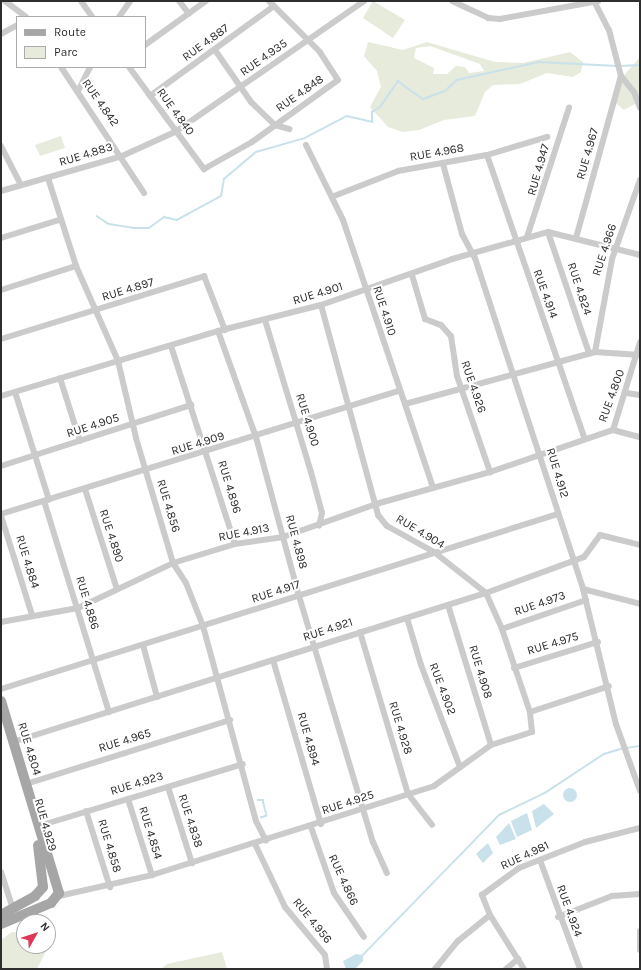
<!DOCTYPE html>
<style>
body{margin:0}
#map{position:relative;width:641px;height:970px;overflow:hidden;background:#fff;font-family:Karla,sans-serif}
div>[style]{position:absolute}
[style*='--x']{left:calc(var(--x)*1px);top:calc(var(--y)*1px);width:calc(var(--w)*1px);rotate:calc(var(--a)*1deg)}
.green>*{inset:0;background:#e6ebdc}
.water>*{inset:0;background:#c9e1ea}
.round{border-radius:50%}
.stream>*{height:1.5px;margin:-0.75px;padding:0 0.75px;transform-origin:0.75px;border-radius:0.75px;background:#c9e1ea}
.minor>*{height:6px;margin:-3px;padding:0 3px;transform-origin:3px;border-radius:3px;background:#cbcbcb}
.primary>*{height:10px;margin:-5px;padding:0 5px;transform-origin:5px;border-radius:5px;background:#a6a6a6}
span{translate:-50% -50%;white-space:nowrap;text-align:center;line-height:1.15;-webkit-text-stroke:4px #fff;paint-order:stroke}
.street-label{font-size:12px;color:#2e2e2e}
.frame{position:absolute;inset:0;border:2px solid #2e2e2e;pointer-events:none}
.legend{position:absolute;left:16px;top:16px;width:130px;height:52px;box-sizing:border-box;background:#fff;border:1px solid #ababab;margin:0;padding:5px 7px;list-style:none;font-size:12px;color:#2e2e2e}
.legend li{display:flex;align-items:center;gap:8px;height:20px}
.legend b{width:20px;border:1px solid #ababab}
.north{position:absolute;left:16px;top:914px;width:40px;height:40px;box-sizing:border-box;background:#fff;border:1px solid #ababab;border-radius:50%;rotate:51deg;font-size:11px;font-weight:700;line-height:16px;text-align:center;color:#2e2e2e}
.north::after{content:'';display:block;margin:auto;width:14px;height:18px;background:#df3757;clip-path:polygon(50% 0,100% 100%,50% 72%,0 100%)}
</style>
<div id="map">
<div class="green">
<div style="clip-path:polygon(373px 1px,405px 20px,393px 38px,363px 18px)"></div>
<div style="clip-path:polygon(evenodd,368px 42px,403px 50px,427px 42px,495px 62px,523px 63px,570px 52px,583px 62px,581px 72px,573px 77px,547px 73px,520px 84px,493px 85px,485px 92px,475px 116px,444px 120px,419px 130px,403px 132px,388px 127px,370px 107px,381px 87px,377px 71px,364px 56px,368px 42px,430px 46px,480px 64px,484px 71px,469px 73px,465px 67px,456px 66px,447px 74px,433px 74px,434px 68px,414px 58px,416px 48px,430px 46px)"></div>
<div style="clip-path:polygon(640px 57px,640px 101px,624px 110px,616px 103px,620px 86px,625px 74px)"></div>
<div style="clip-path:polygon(61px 136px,65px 148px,40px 156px,35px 145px)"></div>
<div style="clip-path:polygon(12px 932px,24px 933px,24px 946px,48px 946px,48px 940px,49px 941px,49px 944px,48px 947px,37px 969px,1px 969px,1px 940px)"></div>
<div style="clip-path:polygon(222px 952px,227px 969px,161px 969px,167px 964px)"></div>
</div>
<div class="water">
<div class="round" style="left:563px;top:788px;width:14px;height:14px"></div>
<div style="clip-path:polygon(544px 804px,554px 814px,536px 828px,532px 811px)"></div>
<div style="clip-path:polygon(527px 813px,532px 830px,517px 837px,511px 821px)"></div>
<div style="clip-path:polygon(509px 823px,516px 839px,500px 845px,496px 837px)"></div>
<div style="clip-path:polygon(488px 843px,493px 853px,483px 863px,476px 854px)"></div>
<div style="clip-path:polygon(356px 954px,363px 955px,363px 961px,355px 969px,346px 969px,343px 961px)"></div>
</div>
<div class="stream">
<div style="--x:620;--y:66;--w:20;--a:-3"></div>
<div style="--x:97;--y:216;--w:14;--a:34"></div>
<div style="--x:109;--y:224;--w:24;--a:9"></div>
<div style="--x:133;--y:228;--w:16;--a:0"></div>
<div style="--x:149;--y:228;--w:19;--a:-36"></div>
<div style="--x:164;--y:217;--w:13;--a:13"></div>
<div style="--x:177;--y:220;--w:50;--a:-28.6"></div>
<div style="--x:221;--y:196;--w:17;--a:-80"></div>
<div style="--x:224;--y:179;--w:42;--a:-40.2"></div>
<div style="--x:256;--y:152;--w:51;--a:-15.9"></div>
<div style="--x:305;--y:138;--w:47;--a:-27.6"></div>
<div style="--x:347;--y:116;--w:26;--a:13"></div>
<div style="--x:372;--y:122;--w:10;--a:-90"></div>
<div style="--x:372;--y:112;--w:9;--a:-32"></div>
<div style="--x:380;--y:107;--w:32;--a:-55"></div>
<div style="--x:398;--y:81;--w:31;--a:36"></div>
<div style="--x:423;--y:99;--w:23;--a:-20"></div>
<div style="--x:445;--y:91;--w:16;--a:-43"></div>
<div style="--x:457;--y:80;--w:84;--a:-12.4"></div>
<div style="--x:539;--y:62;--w:78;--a:2.9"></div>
<div style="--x:627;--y:748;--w:13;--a:-9"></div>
<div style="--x:258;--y:800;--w:5;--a:0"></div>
<div style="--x:263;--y:800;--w:16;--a:76"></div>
<div style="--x:267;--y:816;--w:6;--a:162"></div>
<div style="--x:362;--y:956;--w:197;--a:-45.8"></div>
<div style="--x:499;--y:815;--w:51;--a:-25.6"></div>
<div style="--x:545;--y:793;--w:71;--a:-33.5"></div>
<div style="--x:604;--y:754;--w:21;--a:-17"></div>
</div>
<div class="minor">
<div style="--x:5;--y:1;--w:26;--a:37"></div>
<div style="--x:81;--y:1;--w:19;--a:55"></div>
<div style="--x:179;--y:1;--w:16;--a:52"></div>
<div style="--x:452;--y:1;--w:40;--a:25"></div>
<div style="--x:488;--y:18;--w:12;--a:5"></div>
<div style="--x:500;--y:19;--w:100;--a:-10.4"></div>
<div style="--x:594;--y:1;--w:33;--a:63"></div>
<div style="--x:609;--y:30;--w:48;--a:75.4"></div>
<div style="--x:621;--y:76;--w:21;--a:51"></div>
<div style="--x:634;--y:92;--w:17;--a:69"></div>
<div style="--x:119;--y:17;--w:19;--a:-55"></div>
<div style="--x:1;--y:34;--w:18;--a:-29"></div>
<div style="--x:145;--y:45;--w:75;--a:-35.8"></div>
<div style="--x:215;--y:50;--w:63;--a:55.3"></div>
<div style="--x:251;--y:102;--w:33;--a:44"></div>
<div style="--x:275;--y:125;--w:15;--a:16"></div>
<div style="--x:61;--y:67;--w:151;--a:56.6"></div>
<div style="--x:129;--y:67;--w:127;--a:53.7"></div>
<div style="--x:204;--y:169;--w:55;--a:-29.4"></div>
<div style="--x:252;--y:142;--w:106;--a:-35.8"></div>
<div style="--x:338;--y:80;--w:33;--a:-123"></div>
<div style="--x:320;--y:52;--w:72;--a:-135"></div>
<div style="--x:78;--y:91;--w:27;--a:-63"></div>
<div style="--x:150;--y:96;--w:153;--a:-36"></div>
<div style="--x:306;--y:145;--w:84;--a:63.7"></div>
<div style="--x:343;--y:220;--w:282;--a:71.4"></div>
<div style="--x:1;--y:146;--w:44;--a:62.9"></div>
<div style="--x:487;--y:155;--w:300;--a:71"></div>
<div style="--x:443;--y:164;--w:73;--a:74.8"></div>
<div style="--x:462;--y:234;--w:27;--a:62"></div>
<div style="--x:475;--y:258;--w:348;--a:71.9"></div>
<div style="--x:583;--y:589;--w:139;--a:76.3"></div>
<div style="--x:616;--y:724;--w:71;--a:70.3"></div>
<div style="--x:48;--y:178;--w:92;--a:72.3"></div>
<div style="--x:76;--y:266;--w:104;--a:66.1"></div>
<div style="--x:118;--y:361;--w:79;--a:76.8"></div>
<div style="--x:136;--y:438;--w:130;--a:73.5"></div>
<div style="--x:173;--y:563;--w:24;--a:57"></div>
<div style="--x:186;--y:583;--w:46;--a:68.4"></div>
<div style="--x:203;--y:626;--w:202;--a:74.8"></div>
<div style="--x:256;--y:821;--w:22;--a:63"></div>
<div style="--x:1;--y:191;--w:126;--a:-16.1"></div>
<div style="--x:122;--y:156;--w:58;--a:-24.4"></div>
<div style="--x:175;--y:132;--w:230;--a:-34.7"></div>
<div style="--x:334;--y:196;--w:69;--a:-21.3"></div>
<div style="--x:398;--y:171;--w:90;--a:-10.2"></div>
<div style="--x:487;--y:155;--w:63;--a:-16.7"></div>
<div style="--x:548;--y:232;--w:128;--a:71.3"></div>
<div style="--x:527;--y:237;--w:136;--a:-72"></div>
<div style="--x:1;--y:238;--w:61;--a:-17.2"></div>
<div style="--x:576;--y:238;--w:168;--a:-74.5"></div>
<div style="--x:412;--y:275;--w:46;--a:73.5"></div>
<div style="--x:425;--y:319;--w:17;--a:21"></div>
<div style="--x:441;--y:325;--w:15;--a:48"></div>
<div style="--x:451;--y:336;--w:40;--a:81.5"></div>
<div style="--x:457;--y:376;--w:102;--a:71"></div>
<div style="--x:1;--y:290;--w:79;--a:-17.7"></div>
<div style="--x:321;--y:305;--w:218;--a:74.8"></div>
<div style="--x:378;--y:515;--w:14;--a:51"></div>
<div style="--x:387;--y:526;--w:54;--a:29"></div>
<div style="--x:434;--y:552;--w:66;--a:38.3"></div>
<div style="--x:486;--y:593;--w:39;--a:66"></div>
<div style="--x:502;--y:629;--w:88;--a:71.4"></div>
<div style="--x:265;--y:320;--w:159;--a:73.2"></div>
<div style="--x:311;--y:472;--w:42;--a:75"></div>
<div style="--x:322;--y:513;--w:13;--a:103"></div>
<div style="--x:218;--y:331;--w:113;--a:70.3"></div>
<div style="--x:256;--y:437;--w:165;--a:74.9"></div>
<div style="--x:299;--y:596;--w:257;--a:73.3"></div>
<div style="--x:373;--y:842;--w:34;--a:66"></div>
<div style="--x:1;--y:339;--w:213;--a:-17.2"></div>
<div style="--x:204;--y:276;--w:58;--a:68.7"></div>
<div style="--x:171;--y:346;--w:208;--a:72.1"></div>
<div style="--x:595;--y:352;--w:95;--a:-79.6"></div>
<div style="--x:612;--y:259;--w:84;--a:-70.5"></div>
<div style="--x:60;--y:378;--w:66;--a:72.4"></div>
<div style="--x:15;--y:392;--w:113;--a:72.5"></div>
<div style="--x:627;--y:393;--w:13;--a:9"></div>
<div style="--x:1;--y:396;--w:227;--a:-16.7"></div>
<div style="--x:218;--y:331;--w:106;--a:-14.2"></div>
<div style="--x:321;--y:305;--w:139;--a:-19.3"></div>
<div style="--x:452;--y:259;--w:100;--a:-15.7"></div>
<div style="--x:548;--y:232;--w:95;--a:14"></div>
<div style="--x:405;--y:404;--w:197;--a:-15.3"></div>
<div style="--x:595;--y:352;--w:45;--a:3.8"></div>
<div style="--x:613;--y:430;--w:28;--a:15"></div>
<div style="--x:1;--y:466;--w:200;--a:-17.8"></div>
<div style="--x:85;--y:489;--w:105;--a:72.3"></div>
<div style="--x:44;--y:501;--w:221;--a:72.9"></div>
<div style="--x:1;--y:514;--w:417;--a:-17.2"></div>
<div style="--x:1;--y:516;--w:104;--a:72.6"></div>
<div style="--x:583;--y:589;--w:59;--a:14.7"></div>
<div style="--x:448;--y:605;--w:146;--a:72.9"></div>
<div style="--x:407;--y:618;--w:49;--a:73.4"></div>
<div style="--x:421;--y:665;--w:109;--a:69.1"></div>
<div style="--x:1;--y:622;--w:78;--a:-10.3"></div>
<div style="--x:78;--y:608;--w:105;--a:-25.3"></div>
<div style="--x:173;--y:563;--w:65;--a:-17"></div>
<div style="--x:235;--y:544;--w:49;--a:-8.3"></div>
<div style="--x:283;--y:537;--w:99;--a:-19.5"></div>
<div style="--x:376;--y:504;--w:118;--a:-15.7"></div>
<div style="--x:490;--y:472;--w:130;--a:-18.9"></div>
<div style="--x:613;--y:430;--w:92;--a:-72.9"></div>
<div style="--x:502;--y:629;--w:89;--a:-19"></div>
<div style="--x:360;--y:632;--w:169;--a:73.5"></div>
<div style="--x:408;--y:794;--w:39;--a:52"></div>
<div style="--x:143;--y:645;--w:54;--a:74.9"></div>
<div style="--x:273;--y:660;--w:171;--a:73.7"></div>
<div style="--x:514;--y:668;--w:88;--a:-17.2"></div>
<div style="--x:1;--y:689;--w:584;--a:-17.44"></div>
<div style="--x:13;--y:742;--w:496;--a:-17.5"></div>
<div style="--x:486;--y:593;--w:104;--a:-20.2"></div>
<div style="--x:584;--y:557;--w:27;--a:-54"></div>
<div style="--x:600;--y:535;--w:41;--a:14"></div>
<div style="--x:26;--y:784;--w:214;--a:-17.4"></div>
<div style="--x:168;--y:787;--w:80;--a:72.5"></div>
<div style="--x:128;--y:799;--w:80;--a:72.5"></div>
<div style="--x:86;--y:811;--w:80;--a:72.5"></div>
<div style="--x:39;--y:826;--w:213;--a:-16.9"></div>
<div style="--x:311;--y:827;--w:70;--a:70.8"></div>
<div style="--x:334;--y:893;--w:53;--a:55.7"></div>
<div style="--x:255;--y:844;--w:70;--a:64.5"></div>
<div style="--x:285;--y:907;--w:62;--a:50.2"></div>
<div style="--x:325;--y:955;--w:14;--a:82"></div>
<div style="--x:540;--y:860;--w:116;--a:69.8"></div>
<div style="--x:1;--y:872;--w:39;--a:72"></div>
<div style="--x:59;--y:896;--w:95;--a:-12.7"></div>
<div style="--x:152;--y:875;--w:296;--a:-17.5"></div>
<div style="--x:434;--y:786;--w:70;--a:-35.7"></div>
<div style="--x:491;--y:745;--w:43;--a:-17.6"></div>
<div style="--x:532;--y:732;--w:20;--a:-96"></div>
<div style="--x:530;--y:712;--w:83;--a:-18.2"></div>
<div style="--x:558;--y:917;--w:58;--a:-21.3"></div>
<div style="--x:612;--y:896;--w:28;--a:-4"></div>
<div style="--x:640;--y:931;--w:19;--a:90"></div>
<div style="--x:435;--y:969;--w:36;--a:-51"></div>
<div style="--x:458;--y:941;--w:41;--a:-39.1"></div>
<div style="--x:506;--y:969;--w:16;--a:-40"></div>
<div style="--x:524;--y:969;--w:64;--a:-122.2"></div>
<div style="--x:490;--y:915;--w:22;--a:-112"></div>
<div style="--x:482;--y:895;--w:46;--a:-36.1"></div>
<div style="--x:519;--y:868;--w:71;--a:-21.5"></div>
<div style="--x:585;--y:842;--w:57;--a:-14.3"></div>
</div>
<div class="primary">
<div style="--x:1;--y:701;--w:201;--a:73.2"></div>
<div style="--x:59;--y:893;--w:13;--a:129"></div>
<div style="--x:51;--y:903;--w:54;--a:157.2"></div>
<div style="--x:1;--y:915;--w:39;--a:-29"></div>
<div style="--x:35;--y:896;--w:12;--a:-48"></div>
<div style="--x:43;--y:887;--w:42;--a:-96.8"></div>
</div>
<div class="street-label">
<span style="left:206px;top:43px;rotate:-36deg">RUE 4.887</span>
<span style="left:264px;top:58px;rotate:-35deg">RUE 4.935</span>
<span style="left:300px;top:94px;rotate:-35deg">RUE 4.848</span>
<span style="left:100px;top:103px;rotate:55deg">RUE 4.842</span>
<span style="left:175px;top:112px;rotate:54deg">RUE 4.840</span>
<span style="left:437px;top:153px;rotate:-10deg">RUE 4.968</span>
<span style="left:588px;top:154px;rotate:-74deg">RUE 4.967</span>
<span style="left:86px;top:155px;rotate:-17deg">RUE 4.883</span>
<span style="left:539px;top:170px;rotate:-74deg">RUE 4.947</span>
<span style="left:605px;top:250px;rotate:-72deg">RUE 4.966</span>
<span style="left:579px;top:289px;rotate:72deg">RUE 4.824</span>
<span style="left:128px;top:290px;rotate:-17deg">RUE 4.897</span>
<span style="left:318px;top:294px;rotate:-17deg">RUE 4.901</span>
<span style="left:545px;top:294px;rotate:70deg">RUE 4.914</span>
<span style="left:384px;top:311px;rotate:72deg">RUE 4.910</span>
<span style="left:473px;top:387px;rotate:71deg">RUE 4.926</span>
<span style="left:612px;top:396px;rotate:-70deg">RUE 4.800</span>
<span style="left:307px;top:420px;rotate:73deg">RUE 4.900</span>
<span style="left:93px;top:426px;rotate:-18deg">RUE 4.905</span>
<span style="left:198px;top:444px;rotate:-17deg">RUE 4.909</span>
<span style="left:557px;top:473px;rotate:73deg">RUE 4.912</span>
<span style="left:229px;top:487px;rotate:73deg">RUE 4.896</span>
<span style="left:168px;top:506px;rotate:73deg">RUE 4.856</span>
<span style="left:420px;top:532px;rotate:31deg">RUE 4.904</span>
<span style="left:244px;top:533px;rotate:-11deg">RUE 4.913</span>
<span style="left:111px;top:536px;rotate:72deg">RUE 4.890</span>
<span style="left:296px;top:542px;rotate:75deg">RUE 4.898</span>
<span style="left:27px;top:562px;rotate:73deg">RUE 4.884</span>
<span style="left:276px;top:592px;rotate:-18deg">RUE 4.917</span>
<span style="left:87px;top:603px;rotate:73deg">RUE 4.886</span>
<span style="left:540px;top:604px;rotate:-19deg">RUE 4.973</span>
<span style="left:328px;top:630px;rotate:-18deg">RUE 4.921</span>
<span style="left:553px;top:644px;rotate:-17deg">RUE 4.975</span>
<span style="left:480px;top:672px;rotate:73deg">RUE 4.908</span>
<span style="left:442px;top:689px;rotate:69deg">RUE 4.902</span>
<span style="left:400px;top:728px;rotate:73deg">RUE 4.928</span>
<span style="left:308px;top:739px;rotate:74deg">RUE 4.894</span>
<span style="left:125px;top:741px;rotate:-17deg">RUE 4.965</span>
<span style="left:29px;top:749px;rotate:73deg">RUE 4.804</span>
<span style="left:137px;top:784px;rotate:-17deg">RUE 4.923</span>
<span style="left:348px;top:803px;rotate:-18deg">RUE 4.925</span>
<span style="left:190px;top:821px;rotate:72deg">RUE 4.838</span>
<span style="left:45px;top:825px;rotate:74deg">RUE 4.929</span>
<span style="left:150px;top:833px;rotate:73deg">RUE 4.854</span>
<span style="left:109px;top:846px;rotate:73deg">RUE 4.858</span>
<span style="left:525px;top:856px;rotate:-25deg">RUE 4.981</span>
<span style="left:343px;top:880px;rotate:65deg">RUE 4.866</span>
<span style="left:569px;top:911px;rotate:70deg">RUE 4.924</span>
<span style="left:312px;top:921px;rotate:51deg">RUE 4.956</span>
</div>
<div class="frame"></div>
<ul class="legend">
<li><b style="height:5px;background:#a6a6a6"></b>Route</li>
<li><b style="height:11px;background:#e6ebdc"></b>Parc</li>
</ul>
<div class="north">N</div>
</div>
